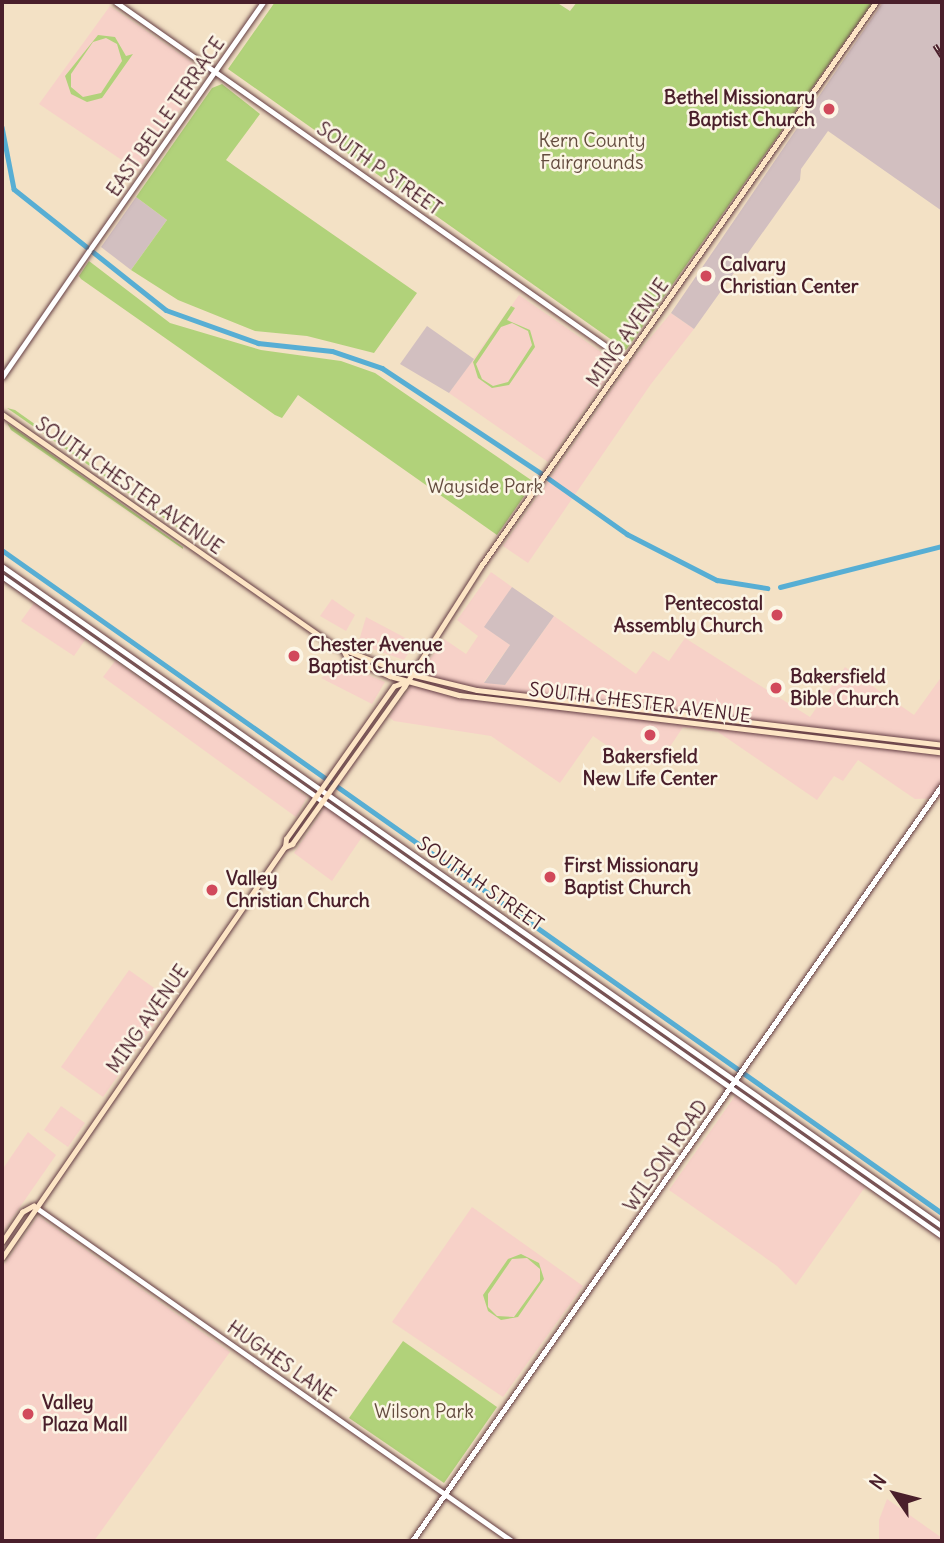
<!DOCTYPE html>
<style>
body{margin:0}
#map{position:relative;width:944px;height:1543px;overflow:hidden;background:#f3e1c5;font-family:Delius,sans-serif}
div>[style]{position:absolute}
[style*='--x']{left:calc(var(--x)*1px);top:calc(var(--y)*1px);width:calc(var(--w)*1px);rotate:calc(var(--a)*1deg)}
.built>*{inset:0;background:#f7d1c8}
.industrial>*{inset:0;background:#d2bfc0}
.green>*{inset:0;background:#b1d27a}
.canal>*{height:4.5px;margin:-2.25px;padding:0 2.25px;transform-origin:2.25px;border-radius:2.25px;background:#57aed4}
.roads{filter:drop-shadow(0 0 2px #633c42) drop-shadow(0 0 2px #633c42)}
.tertiary>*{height:4.5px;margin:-2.25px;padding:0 2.25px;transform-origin:2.25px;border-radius:2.25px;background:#fff}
.secondary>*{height:4.5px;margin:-2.25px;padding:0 2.25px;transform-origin:2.25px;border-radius:2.25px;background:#fde5c5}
.rail>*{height:4.5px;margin-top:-2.25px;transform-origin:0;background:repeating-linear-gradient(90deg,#fcf5e5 0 5px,#4a1f2b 0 10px);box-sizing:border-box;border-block:2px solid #4a1f2b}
.dots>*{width:19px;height:19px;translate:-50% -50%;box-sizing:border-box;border:4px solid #fcf5e5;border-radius:50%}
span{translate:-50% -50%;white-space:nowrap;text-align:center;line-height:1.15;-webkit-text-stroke:5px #fcf5e5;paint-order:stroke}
.poi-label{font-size:19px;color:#4a1f2b;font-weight:700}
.right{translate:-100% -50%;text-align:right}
.left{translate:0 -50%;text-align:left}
.street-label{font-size:19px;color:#4a1f2b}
.park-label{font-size:19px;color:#644c3f}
.frame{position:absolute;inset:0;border:4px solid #4a1f2b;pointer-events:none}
.north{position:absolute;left:860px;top:1459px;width:70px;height:70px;-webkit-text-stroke:5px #fcf5e5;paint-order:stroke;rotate:305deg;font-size:19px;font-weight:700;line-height:28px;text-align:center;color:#4a1f2b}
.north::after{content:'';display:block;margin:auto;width:24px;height:32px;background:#4a1f2b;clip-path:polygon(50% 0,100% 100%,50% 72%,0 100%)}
</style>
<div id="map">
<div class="built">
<div style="clip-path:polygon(110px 6px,206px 72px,138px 171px,39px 104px)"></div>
<div style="clip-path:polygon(519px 295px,617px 363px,548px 462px,449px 393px)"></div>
<div style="clip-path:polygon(671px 313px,694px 329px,651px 384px,528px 563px,503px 546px,636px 355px)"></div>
<div style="clip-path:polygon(491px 572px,512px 587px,485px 627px,510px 645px,484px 682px,505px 685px,554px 616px,636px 674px,653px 651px,669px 661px,685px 638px,810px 717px,845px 667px,914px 715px,942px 676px,942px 798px,915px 799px,858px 760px,843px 781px,834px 776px,817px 800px,718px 732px,683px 727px,658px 765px,631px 762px,593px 736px,560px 783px,491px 736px,394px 721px,389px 717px,444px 639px,466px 654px,478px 636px,457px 620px)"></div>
<div style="clip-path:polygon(332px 599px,355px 615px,346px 631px,320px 616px)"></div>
<div style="clip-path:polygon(34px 603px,85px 640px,74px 656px,21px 621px)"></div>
<div style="clip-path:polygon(366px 617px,415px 643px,404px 660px,358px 644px)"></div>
<div style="clip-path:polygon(115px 661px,307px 797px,296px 817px,103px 677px)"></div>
<div style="clip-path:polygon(342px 664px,385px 682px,372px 704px,321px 678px)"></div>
<div style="clip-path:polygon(325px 807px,364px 834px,332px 881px,294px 853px)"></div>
<div style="clip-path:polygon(129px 970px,171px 1000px,103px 1097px,61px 1067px)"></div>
<div style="clip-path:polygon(735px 1096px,865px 1187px,796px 1285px,777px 1266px,669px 1190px)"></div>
<div style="clip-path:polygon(61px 1106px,85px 1123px,68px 1147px,44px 1130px)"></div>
<div style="clip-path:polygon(28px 1132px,56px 1155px,2px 1233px,2px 1170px)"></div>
<div style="clip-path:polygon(472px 1207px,583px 1286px,503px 1397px,392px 1322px)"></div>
<div style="clip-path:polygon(38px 1216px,230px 1352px,94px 1541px,2px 1541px,2px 1268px)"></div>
<div style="clip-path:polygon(887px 1499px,942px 1538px,942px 1541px,879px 1541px,879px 1520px)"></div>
</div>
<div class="industrial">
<div style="clip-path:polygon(883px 2px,942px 2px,942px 211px,828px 131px,801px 169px,800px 180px,694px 329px,671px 313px)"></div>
<div style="clip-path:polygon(136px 197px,167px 220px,131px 270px,101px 247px)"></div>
<div style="clip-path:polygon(427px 326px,474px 359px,449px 393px,400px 364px)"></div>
<div style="clip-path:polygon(512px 587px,554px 616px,505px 685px,484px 683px,510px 645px,484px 627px)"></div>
</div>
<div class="green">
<div style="clip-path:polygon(275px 2px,556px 2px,570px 11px,577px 2px,873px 2px,626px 350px,228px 69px)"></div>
<div style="clip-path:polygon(evenodd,98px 35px,115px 37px,126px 56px,133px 54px,102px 98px,87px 102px,71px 94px,65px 76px,98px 35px,106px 38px,117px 44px,122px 61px,101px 93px,83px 97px,71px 87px,71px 74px,93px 42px,106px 38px)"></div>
<div style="clip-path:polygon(222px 84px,260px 114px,226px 160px,417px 293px,374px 353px,307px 336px,255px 331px,178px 300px,131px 270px,167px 220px,136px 197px,212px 88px)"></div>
<div style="clip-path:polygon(89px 261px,170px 323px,261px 350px,341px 361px,375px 373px,534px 482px,497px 535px,298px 395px,282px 418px,275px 415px,81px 279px,79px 276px)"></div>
<div style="clip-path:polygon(evenodd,511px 306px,515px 308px,507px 320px,530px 330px,535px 347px,509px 385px,492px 388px,478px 378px,473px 362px,511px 306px,512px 323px,528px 331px,532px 345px,508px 382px,493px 386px,482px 379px,476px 364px,501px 327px,512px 323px)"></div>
<div style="clip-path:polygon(7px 408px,15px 410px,192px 536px,191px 537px)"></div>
<div style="clip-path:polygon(7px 423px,183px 547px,183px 549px,11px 430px)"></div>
<div style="clip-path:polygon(evenodd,521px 1254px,539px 1263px,544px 1279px,518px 1317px,501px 1320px,488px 1311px,483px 1295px,508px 1259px,521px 1254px,527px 1258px,540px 1269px,540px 1281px,514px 1317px,497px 1316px,488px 1307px,488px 1294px,512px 1259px,527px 1258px)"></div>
<div style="clip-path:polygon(403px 1341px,497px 1407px,444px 1483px,349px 1418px)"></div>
</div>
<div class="canal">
<div style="--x:2;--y:127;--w:63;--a:79"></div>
<div style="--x:14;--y:189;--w:194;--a:38.5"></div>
<div style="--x:166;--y:310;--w:98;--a:19.7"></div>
<div style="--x:258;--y:343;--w:74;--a:6.2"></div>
<div style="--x:332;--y:351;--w:53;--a:18.8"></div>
<div style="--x:382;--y:368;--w:192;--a:33.5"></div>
<div style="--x:548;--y:478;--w:97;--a:35.3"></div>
<div style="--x:627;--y:534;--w:101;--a:27.1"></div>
<div style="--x:717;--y:580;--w:51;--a:9.1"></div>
<div style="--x:2;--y:550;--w:1150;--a:35.2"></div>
<div style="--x:780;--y:587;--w:167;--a:-14.2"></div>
</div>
<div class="roads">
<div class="tertiary">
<div style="--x:116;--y:2;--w:623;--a:35.07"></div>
<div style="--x:91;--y:248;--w:300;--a:-55"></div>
<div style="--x:2;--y:377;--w:153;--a:-55.4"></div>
<div style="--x:2;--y:566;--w:1149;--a:35.07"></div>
<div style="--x:2;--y:576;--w:1149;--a:35.07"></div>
<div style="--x:34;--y:1206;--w:584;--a:35.02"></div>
<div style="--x:412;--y:1541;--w:923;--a:-54.97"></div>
</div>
<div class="secondary">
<div style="--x:2;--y:414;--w:406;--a:34.9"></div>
<div style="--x:335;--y:646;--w:72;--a:21.2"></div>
<div style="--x:402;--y:672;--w:77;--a:13.5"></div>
<div style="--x:477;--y:690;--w:468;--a:6.7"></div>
<div style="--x:344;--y:651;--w:7;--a:63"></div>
<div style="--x:347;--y:657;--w:47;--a:23.8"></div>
<div style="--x:390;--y:676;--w:72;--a:15.4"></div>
<div style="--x:459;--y:695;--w:486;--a:6.8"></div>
<div style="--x:285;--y:847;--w:8;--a:-23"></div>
<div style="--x:292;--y:844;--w:193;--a:-54.5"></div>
<div style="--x:404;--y:687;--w:143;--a:-57.5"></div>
<div style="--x:481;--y:566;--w:689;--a:-54.99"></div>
<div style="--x:2;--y:1242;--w:36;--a:-56"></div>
<div style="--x:22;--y:1212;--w:13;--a:-29"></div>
<div style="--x:2;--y:1258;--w:499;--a:-55.5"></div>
<div style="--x:285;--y:847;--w:8;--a:-83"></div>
<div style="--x:286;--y:839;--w:187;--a:-54.8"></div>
<div style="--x:394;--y:686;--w:12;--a:-20"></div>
</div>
</div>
<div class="rail">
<div style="--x:935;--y:45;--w:13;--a:58"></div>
</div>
<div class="dots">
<div style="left:829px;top:109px;background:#d1495b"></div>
<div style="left:706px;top:276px;background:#d1495b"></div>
<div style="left:777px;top:615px;background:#d1495b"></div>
<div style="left:294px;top:656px;background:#d1495b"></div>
<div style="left:776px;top:688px;background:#d1495b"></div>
<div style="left:650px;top:735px;background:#d1495b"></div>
<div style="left:550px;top:877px;background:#d1495b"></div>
<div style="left:212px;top:890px;background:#d1495b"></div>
<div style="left:28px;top:1414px;background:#d1495b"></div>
</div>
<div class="poi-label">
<span class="right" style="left:815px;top:109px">Bethel Missionary<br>Baptist Church</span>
<span class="left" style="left:720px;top:276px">Calvary<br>Christian Center</span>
<span class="right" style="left:763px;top:615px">Pentecostal<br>Assembly Church</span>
<span class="left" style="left:308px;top:656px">Chester Avenue<br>Baptist Church</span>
<span class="left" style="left:790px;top:688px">Bakersfield<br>Bible Church</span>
<span style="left:650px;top:768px">Bakersfield<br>New Life Center</span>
<span class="left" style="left:564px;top:877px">First Missionary<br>Baptist Church</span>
<span class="left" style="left:226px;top:890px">Valley<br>Christian Church</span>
<span class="left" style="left:42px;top:1414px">Valley<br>Plaza Mall</span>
</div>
<div class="street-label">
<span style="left:166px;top:117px;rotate:-55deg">EAST BELLE TERRACE</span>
<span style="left:379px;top:169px;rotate:35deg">SOUTH P STREET</span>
<span style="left:628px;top:333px;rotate:-55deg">MING AVENUE</span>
<span style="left:129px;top:486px;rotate:35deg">SOUTH CHESTER AVENUE</span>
<span style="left:640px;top:703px;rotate:7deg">SOUTH CHESTER AVENUE</span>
<span style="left:480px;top:884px;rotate:35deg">SOUTH H STREET</span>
<span style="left:148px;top:1019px;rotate:-55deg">MING AVENUE</span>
<span style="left:666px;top:1156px;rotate:-55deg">WILSON ROAD</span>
<span style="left:281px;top:1362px;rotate:35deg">HUGHES LANE</span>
</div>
<div class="park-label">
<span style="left:592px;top:152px">Kern County<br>Fairgrounds</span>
<span style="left:485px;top:487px">Wayside Park</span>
<span style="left:424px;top:1412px">Wilson Park</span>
</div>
<div class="frame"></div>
<div class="north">N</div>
</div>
